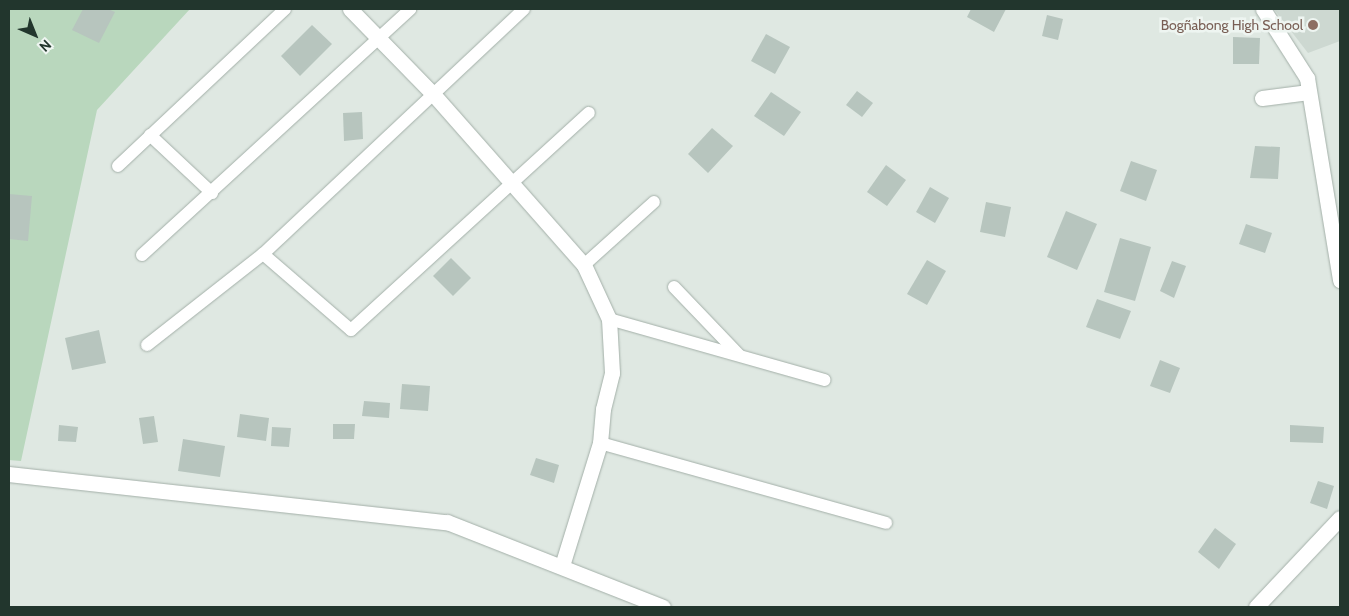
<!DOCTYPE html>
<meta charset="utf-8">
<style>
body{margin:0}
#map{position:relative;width:1349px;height:616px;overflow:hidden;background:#dfe8e2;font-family:Cabin,sans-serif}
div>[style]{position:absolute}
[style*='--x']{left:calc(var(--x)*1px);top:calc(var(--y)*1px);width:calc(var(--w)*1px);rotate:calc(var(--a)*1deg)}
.built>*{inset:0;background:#cdd8d1}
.green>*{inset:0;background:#b9d7bd}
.building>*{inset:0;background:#b7c5be}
.roads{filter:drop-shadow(0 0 1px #a3afa8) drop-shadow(0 0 1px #a3afa8)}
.lane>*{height:12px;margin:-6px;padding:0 6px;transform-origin:6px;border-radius:6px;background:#fff}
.street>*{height:15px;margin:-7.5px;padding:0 7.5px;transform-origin:7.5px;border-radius:7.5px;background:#fff}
.secondary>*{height:15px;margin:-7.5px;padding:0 7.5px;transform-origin:7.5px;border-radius:7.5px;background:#fff}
.dots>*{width:14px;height:14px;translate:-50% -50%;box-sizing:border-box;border:2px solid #eef5f1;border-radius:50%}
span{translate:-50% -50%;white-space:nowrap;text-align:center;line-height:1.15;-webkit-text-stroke:5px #eef5f1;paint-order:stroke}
.education-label{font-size:14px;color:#785e54}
.right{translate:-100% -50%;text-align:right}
.frame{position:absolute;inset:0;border:10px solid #22362d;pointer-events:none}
.north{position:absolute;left:10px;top:10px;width:50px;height:50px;-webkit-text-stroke:4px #eef5f1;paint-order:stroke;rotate:136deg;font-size:14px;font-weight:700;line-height:20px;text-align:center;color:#22362d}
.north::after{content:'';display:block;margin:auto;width:18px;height:22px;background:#22362d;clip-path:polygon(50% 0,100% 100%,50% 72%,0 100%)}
</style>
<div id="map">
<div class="built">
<div style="clip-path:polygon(1274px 9px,1340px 9px,1340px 41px,1308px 53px)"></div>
</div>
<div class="green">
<div style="clip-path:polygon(9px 9px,190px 9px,97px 110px,21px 461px,9px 460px)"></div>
</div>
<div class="building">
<div style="clip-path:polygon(83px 9px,108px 9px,115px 12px,99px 43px,72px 30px)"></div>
<div style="clip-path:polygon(971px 9px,1006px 9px,994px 32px,967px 17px)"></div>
<div style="clip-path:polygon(1047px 15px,1063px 19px,1058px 40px,1042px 36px)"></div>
<div style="clip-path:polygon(312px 25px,332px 44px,300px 76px,281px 56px)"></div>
<div style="clip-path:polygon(766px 34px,790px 47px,775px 74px,751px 61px)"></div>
<div style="clip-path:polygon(1233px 37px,1260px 38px,1259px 64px,1233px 64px)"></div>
<div style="clip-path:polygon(857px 91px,873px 103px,862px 117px,846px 105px)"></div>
<div style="clip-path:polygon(771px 92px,801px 112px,784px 136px,754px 116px)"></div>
<div style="clip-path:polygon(362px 112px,363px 139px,344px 141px,343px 113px)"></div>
<div style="clip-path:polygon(712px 128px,733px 146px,708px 173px,688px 154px)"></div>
<div style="clip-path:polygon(1255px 146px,1280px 147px,1278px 179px,1250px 178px)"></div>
<div style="clip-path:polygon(1131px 161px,1157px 170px,1146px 201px,1120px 191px)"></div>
<div style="clip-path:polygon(886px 165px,906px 180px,887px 206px,867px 192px)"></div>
<div style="clip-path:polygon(930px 187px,949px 198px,935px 223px,916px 212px)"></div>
<div style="clip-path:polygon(9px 194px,32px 196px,28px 241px,9px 239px)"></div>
<div style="clip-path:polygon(986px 202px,1011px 207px,1005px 237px,980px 232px)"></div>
<div style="clip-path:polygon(1066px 211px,1097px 224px,1077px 270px,1047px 257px)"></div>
<div style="clip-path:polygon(1246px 224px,1272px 233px,1265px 253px,1239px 244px)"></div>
<div style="clip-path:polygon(1120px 238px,1151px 247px,1135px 301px,1104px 292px)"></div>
<div style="clip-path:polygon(451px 258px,471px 278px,453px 296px,433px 276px)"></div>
<div style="clip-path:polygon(927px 260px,946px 271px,927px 305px,907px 294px)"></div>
<div style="clip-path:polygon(1172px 261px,1186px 266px,1174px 298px,1160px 291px)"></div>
<div style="clip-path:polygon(1097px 299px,1131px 311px,1120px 339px,1086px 327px)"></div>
<div style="clip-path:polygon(99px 330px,106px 363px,72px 370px,65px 338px)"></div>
<div style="clip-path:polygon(1160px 360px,1180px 368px,1170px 393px,1150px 386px)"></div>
<div style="clip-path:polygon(402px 384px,430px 386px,428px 411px,400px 409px)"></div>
<div style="clip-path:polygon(364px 401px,390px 403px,389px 418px,362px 416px)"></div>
<div style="clip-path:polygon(240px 414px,269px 418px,266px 441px,237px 437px)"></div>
<div style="clip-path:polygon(154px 416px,158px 442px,143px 444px,139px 418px)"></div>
<div style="clip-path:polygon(333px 424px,355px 424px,354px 439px,333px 439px)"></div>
<div style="clip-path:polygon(59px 425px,78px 427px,76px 442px,58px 441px)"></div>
<div style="clip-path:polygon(1290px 425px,1324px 427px,1323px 443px,1290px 442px)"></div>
<div style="clip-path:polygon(272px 427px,291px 428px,289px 447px,271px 446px)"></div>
<div style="clip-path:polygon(183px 439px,225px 446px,220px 477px,178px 471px)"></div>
<div style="clip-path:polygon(536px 458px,559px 465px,554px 483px,530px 475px)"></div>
<div style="clip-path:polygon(1318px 481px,1334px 486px,1327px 509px,1310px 503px)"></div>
<div style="clip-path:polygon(1215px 528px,1236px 544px,1219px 569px,1198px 552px)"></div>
</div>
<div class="roads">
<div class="lane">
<div style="--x:524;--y:9;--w:358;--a:136.8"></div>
<div style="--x:263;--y:254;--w:116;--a:40.8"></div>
<div style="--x:351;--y:330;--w:322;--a:-42.4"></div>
<div style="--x:150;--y:135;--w:85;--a:43.1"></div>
<div style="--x:118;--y:166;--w:229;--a:-43.2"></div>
<div style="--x:142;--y:255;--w:364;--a:-42.5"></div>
<div style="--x:584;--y:265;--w:94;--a:-42"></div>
<div style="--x:674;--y:287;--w:94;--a:46.3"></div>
<div style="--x:609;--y:319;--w:224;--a:15.8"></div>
<div style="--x:147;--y:345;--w:147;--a:-38.1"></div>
<div style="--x:600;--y:443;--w:297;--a:15.6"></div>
</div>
<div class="street">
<div style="--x:350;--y:9;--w:120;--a:45.7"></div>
<div style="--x:434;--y:95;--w:227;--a:48.6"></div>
<div style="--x:584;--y:265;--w:60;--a:65.2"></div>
<div style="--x:609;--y:319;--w:54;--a:86.8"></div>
<div style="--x:612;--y:373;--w:37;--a:104"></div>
<div style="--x:603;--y:409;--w:34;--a:95"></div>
<div style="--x:600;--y:443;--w:129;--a:107.2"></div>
<div style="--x:1263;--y:9;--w:82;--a:57.5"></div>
<div style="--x:1307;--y:78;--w:205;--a:80.7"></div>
<div style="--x:1262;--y:98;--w:47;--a:-7.3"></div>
</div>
<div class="secondary">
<div style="--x:9;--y:474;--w:441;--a:6.3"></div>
<div style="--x:447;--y:522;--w:232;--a:21.5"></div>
<div style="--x:1256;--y:607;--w:122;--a:-46.7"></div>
</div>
</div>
<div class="dots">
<div style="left:1313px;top:25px;background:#8d6e63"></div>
</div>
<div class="education-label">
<span class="right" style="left:1303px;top:25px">Bogñabong High School</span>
</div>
<div class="frame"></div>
<div class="north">N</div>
</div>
